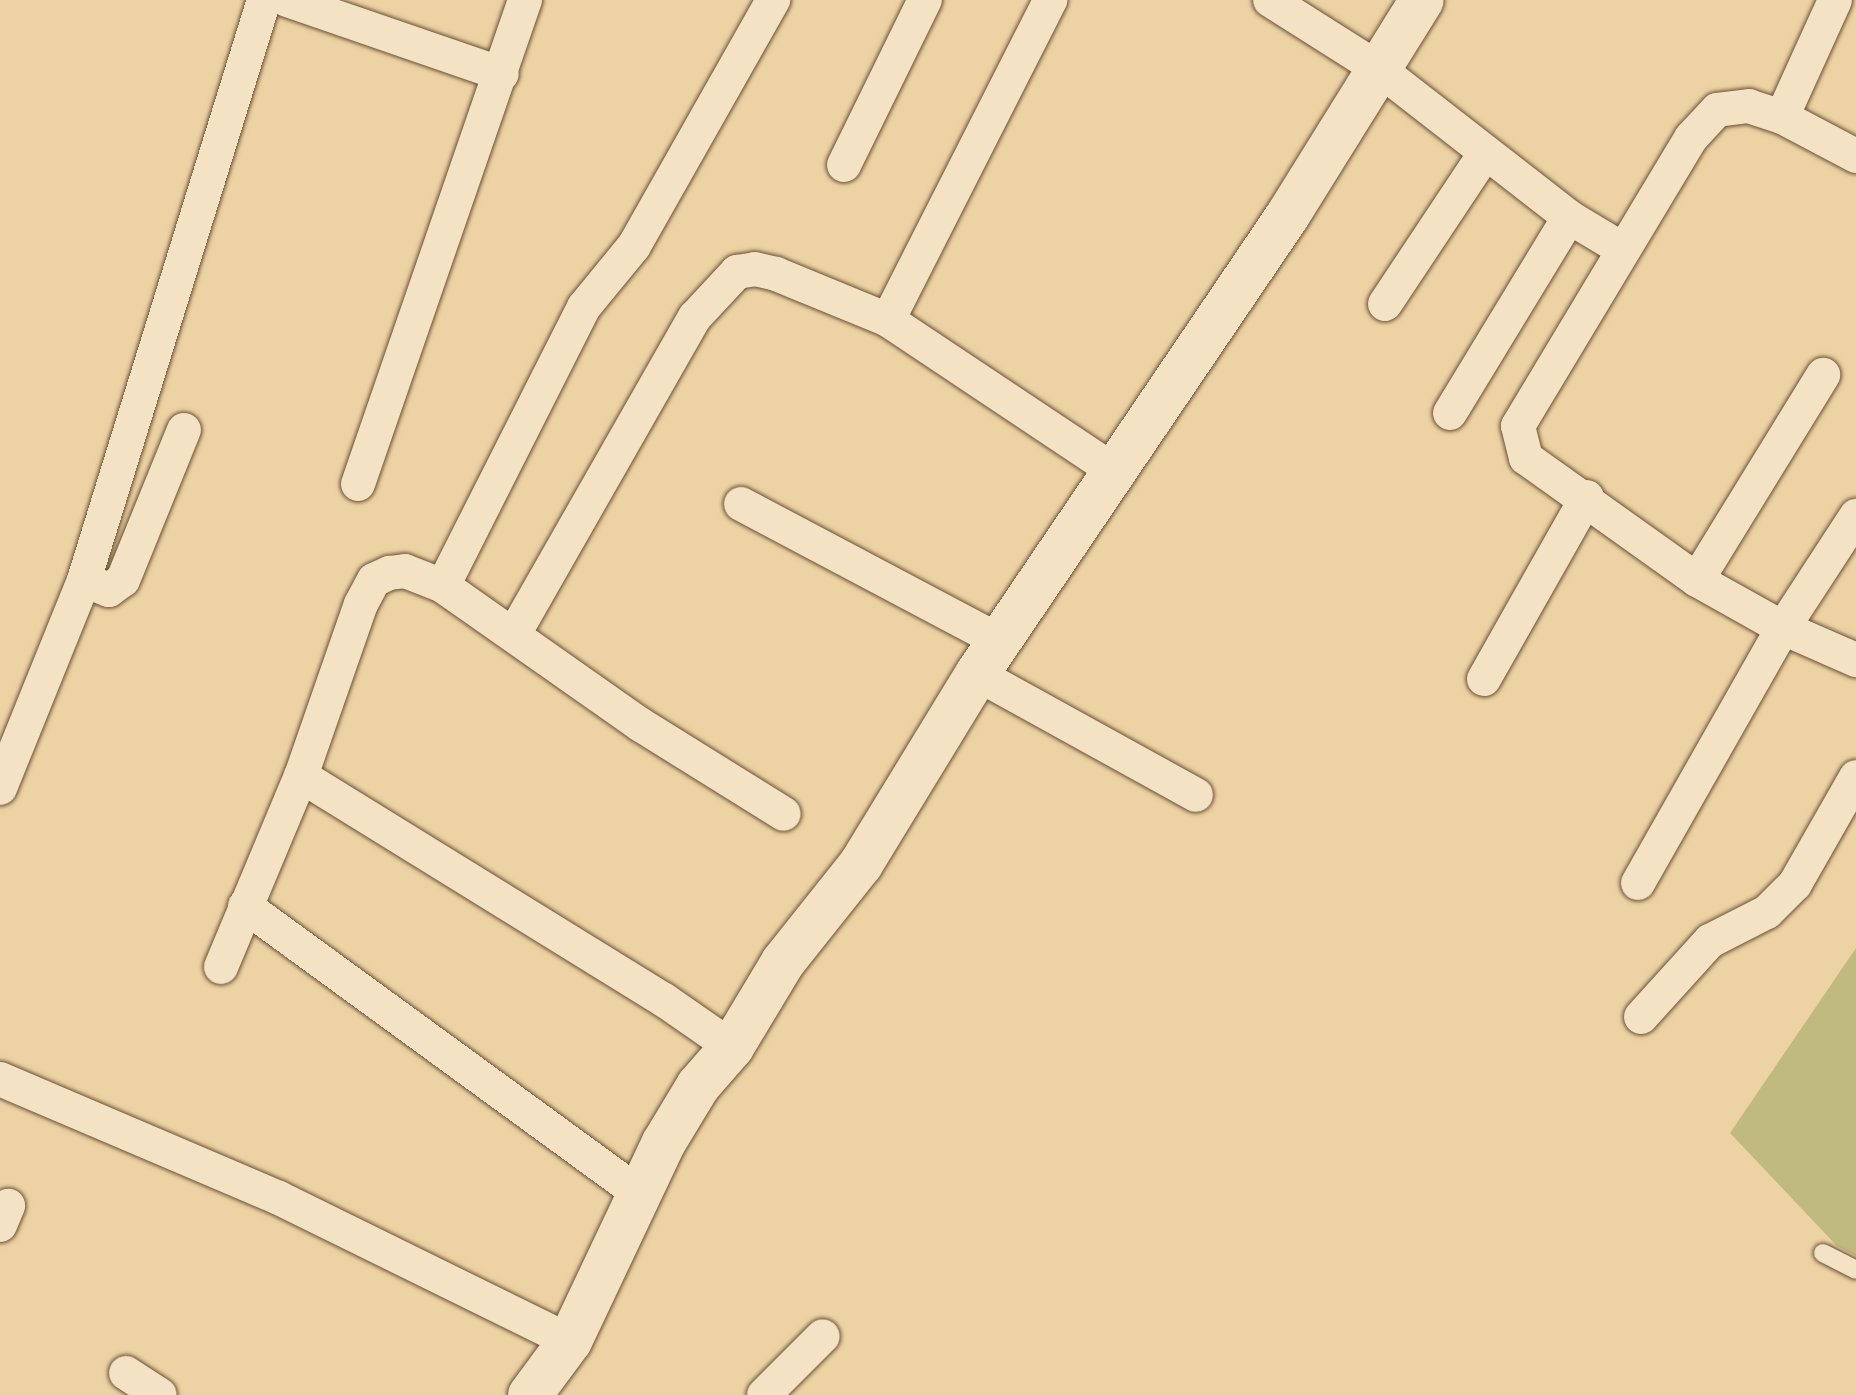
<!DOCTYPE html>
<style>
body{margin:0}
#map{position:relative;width:1856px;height:1395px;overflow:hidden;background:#edd3a4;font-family:Cardo,serif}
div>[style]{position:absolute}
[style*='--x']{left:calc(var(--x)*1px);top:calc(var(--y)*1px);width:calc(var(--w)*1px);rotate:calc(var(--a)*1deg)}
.green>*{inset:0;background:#c0ba80}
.roads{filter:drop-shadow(0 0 2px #6a5034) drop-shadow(0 0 2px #6a5034)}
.service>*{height:18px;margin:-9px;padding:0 9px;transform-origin:9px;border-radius:9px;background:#f3e2c4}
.minor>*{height:34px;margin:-17px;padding:0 17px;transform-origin:17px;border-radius:17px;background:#f3e2c4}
.tertiary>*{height:44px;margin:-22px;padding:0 22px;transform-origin:22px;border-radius:22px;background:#f3e2c4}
span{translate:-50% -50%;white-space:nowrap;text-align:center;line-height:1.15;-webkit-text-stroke:8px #f3e2c4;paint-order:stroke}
</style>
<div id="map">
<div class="green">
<div style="clip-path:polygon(1856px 948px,1856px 1256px,1837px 1246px,1730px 1133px)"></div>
</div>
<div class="roads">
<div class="service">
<div style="--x:1823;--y:1253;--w:37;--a:27"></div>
</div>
<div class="minor">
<div style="--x:287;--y:0;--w:227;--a:19"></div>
<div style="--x:1270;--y:0;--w:129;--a:32.3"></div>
<div style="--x:1379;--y:69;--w:241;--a:37.9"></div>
<div style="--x:1569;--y:217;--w:62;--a:31.1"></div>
<div style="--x:1782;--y:117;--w:128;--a:-65.6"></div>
<div style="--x:1856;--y:156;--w:84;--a:-152.2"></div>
<div style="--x:1782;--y:117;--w:35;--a:-162"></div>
<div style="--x:1749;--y:106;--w:32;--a:173"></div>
<div style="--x:1717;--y:110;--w:38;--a:133"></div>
<div style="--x:1691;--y:138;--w:336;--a:121"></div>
<div style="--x:1518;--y:426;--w:33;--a:76"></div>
<div style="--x:1526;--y:458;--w:210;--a:35.5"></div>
<div style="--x:1697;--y:580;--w:98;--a:29.2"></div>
<div style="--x:1783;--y:628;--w:80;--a:23.7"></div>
<div style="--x:844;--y:165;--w:184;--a:-63.9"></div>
<div style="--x:1385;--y:304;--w:182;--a:-56.4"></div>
<div style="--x:888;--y:320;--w:359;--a:-63.1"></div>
<div style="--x:1450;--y:413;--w:229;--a:-58.7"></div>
<div style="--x:358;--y:484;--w:512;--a:-70.96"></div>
<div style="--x:741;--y:504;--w:295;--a:27.9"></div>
<div style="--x:84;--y:580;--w:27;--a:22"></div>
<div style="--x:109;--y:590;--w:17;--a:-36"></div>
<div style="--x:123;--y:580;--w:162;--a:-67.9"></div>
<div style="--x:1697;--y:580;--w:241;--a:-58.4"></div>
<div style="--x:443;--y:586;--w:313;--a:-63.2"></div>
<div style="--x:584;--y:307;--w:79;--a:-50.7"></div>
<div style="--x:634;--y:246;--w:283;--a:-60.5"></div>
<div style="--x:514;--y:634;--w:365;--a:-60.3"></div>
<div style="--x:695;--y:317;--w:62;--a:-47"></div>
<div style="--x:737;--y:272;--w:18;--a:-9"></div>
<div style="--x:755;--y:269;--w:22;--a:13"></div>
<div style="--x:776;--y:274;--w:121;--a:22.3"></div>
<div style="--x:888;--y:320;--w:270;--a:33.7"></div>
<div style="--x:977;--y:674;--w:250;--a:28.9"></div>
<div style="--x:1484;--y:679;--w:209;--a:-60.5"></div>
<div style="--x:301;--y:776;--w:427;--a:31.7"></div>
<div style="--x:664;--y:1000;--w:83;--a:34.7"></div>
<div style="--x:0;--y:788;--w:224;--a:-68"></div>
<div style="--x:84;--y:580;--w:607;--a:-72.76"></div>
<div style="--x:1638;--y:883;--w:293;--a:-60.4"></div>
<div style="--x:1783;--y:628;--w:134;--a:-56.9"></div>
<div style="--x:245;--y:906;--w:491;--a:36.1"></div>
<div style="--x:221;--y:967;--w:207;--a:-67.3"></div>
<div style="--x:301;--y:776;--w:182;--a:-70.8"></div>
<div style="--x:361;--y:604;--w:27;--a:-62"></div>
<div style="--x:374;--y:580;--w:17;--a:-25"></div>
<div style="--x:389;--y:573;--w:16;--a:-7"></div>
<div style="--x:405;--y:571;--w:41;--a:21.5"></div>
<div style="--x:443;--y:586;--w:242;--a:35.1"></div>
<div style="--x:641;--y:725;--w:168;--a:31.9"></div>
<div style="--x:1641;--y:1017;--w:103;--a:-47.8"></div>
<div style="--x:1710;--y:941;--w:64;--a:-27"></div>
<div style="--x:1767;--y:912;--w:40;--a:-45"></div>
<div style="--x:1795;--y:884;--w:123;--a:-60.3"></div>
<div style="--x:0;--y:1079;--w:303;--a:23.1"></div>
<div style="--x:279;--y:1198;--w:324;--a:26.2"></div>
<div style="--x:0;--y:1225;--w:21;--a:-67"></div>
<div style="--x:126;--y:1373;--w:40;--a:32.9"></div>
<div style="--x:764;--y:1395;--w:83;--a:-45"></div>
</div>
<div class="tertiary">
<div style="--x:530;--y:1395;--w:67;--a:-53.5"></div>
<div style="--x:570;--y:1341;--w:218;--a:-64.7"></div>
<div style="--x:663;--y:1144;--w:68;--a:-58.9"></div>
<div style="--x:698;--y:1086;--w:52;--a:-48.9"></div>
<div style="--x:732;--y:1047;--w:99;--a:-59"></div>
<div style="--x:783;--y:962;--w:125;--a:-51.5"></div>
<div style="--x:861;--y:864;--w:223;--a:-58.6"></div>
<div style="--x:977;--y:674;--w:554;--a:-55.88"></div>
<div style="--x:1288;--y:215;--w:253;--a:-58.1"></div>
</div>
</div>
</div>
